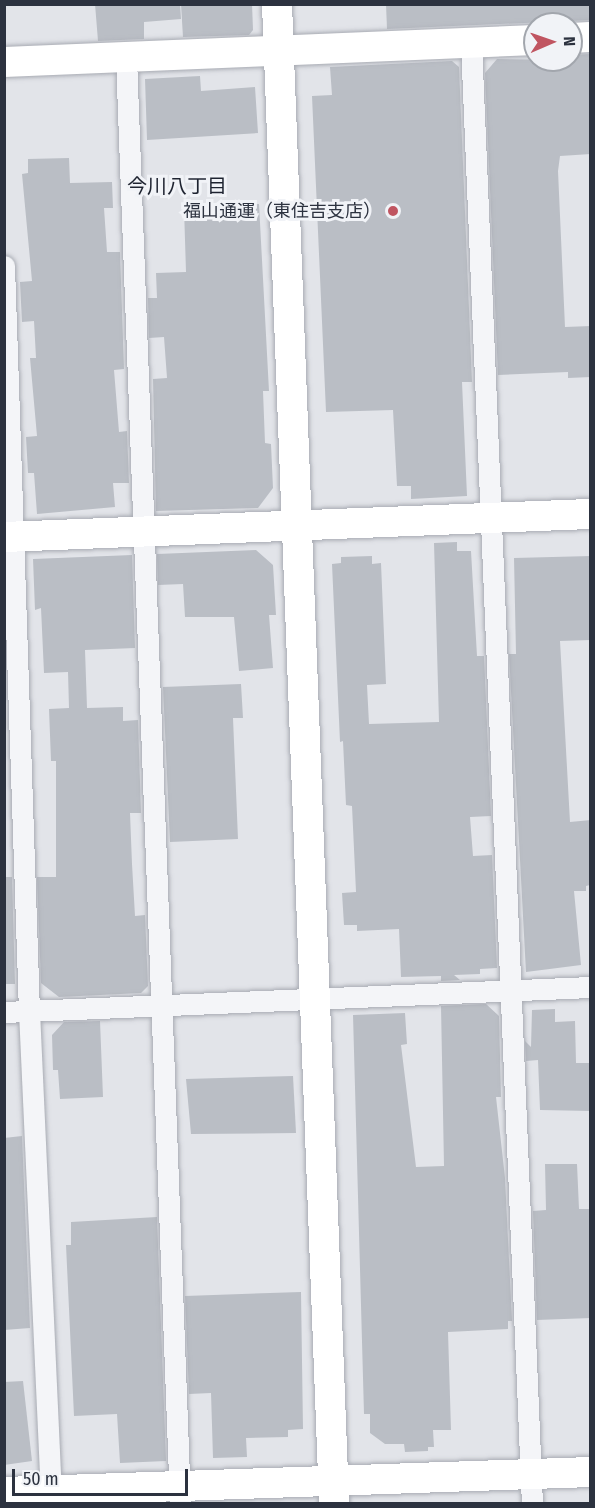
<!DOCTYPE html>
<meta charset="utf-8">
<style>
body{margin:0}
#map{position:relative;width:595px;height:1508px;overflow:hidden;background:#e2e4e9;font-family:"Fira Sans Condensed","Noto Sans JP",sans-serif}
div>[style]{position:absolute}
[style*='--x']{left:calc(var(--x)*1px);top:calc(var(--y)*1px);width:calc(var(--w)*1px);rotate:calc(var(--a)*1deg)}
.building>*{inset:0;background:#babec5}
.roads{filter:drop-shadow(0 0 2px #a8abb3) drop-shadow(0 0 2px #a8abb3)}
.street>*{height:21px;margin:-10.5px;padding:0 10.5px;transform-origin:10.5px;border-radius:10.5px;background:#f4f5f8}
.secondary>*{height:30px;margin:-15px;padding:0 15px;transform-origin:15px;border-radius:15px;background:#fff}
.dots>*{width:16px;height:16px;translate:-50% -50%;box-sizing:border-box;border:3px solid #f1f3f7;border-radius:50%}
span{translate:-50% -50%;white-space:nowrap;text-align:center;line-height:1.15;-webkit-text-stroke:6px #f1f3f7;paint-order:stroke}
.poi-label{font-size:18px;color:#2c323f}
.right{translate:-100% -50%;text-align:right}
.neighbourhood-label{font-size:20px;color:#1e2330}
.frame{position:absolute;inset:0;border:6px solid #2c323f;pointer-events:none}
.north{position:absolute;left:523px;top:12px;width:60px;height:60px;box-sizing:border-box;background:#f1f3f7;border:2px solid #a2a6ad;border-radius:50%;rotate:88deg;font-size:16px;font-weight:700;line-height:24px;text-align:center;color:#2c323f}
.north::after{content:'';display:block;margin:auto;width:21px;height:27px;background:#c05561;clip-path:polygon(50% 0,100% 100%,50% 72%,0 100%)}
.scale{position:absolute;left:12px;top:1469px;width:176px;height:27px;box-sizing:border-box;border:3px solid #2c323f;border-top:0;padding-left:8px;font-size:18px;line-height:21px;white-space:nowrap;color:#2c323f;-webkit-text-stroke:4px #f1f3f7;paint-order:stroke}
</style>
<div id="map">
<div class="building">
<div style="clip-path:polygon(95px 4px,180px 4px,181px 19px,144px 22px,144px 39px,98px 41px)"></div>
<div style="clip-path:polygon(181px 4px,252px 4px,253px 30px,249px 35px,183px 37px)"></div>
<div style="clip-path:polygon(386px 4px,591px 4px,591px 20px,387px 29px)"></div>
<div style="clip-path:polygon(591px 54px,591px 154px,560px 156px,558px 171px,565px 327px,591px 326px,591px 377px,568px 378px,568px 372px,498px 375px,485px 73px,497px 59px,571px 60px,571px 55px)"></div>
<div style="clip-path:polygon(452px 61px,459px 67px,472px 382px,462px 382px,467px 496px,411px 499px,411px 486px,397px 486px,393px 410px,326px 412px,312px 96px,332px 95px,330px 67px)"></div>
<div style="clip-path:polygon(200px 76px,201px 91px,255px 87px,258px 133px,147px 140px,145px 79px)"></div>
<div style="clip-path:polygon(69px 158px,70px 183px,112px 182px,113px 208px,104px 208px,107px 252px,120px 252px,124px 369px,114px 370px,119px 432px,127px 431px,129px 483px,113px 483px,115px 507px,37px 514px,34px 473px,28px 473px,26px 437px,37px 436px,30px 358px,36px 358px,34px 321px,22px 322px,20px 282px,32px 281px,22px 174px,28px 173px,28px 159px)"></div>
<div style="clip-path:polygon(259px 204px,269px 391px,263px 391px,265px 443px,271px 444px,273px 488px,258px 508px,156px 511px,153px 379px,167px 378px,164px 337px,149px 338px,148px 298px,157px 298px,156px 273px,186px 272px,184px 208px)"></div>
<div style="clip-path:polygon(457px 542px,457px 551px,471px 551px,477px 656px,484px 656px,491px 816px,470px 817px,473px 856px,492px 855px,497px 968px,480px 969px,480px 974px,454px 975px,460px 980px,441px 981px,441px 976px,401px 977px,399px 929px,357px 931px,357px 925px,344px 925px,342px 893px,356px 892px,352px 806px,346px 805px,343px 741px,340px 742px,332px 564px,341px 563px,341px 557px,372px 556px,372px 564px,381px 563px,386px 684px,367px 685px,369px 724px,439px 722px,434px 543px)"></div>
<div style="clip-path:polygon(256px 550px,273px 565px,276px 615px,269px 615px,273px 668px,239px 671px,234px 617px,185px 617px,183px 584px,158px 585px,157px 554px)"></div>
<div style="clip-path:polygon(132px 555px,135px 648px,85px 650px,87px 708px,123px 707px,123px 721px,138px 720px,141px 813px,130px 813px,132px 864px,135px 916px,145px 915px,148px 986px,141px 993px,59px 997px,41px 983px,37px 877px,56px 877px,56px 761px,51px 761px,49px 709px,69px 708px,68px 672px,44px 673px,41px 608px,35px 610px,33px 559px)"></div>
<div style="clip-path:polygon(591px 556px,591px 640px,560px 641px,570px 822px,591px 820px,590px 885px,586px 886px,586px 891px,574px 891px,581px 965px,526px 972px,509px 654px,516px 654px,514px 558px)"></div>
<div style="clip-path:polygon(241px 684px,243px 718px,233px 718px,238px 839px,170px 842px,163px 687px)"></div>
<div style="clip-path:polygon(4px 877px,12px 877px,15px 984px,4px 984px)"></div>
<div style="clip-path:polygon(486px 1004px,499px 1016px,501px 1097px,496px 1097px,505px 1178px,512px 1321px,508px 1321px,508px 1329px,448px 1332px,451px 1430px,433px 1430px,434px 1447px,428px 1447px,428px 1451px,405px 1452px,404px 1444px,385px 1444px,370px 1433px,370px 1414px,364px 1414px,353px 1015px,405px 1013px,407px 1044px,401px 1045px,416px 1167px,444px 1166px,441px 1006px)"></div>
<div style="clip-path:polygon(555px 1009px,555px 1022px,575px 1021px,576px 1063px,591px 1063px,591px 1111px,540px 1110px,538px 1060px,526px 1061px,525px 1041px,531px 1047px,532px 1010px)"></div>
<div style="clip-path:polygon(100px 1021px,103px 1097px,60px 1099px,58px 1070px,53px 1070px,52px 1035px,64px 1022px)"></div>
<div style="clip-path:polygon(293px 1076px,296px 1133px,191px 1134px,186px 1079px)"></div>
<div style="clip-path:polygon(22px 1136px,30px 1328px,4px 1330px,4px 1138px)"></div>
<div style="clip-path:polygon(545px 1164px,577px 1164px,579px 1209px,591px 1209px,591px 1318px,537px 1320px,533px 1211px,546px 1210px)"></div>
<div style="clip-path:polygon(157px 1217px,166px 1461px,120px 1463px,117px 1414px,74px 1416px,66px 1245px,71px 1245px,71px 1222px)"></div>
<div style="clip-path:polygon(301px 1292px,303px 1429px,288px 1430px,288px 1437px,246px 1438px,247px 1457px,213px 1458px,211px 1393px,189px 1394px,185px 1296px)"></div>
<div style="clip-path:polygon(23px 1381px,32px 1461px,4px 1465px,4px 1382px)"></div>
</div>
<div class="roads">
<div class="street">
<div style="--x:471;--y:43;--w:1462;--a:87.61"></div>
<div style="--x:126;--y:58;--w:1447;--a:87.86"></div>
<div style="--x:4;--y:266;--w:745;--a:88.08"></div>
<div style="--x:29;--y:1011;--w:479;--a:87.4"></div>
<div style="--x:4;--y:1012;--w:587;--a:-2.44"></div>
</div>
<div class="secondary">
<div style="--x:277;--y:4;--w:1501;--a:87.82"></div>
<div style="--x:571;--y:38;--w:19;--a:-3"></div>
<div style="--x:4;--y:62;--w:531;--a:-2.37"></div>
<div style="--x:4;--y:537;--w:586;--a:-2.25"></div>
<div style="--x:4;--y:1492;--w:586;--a:-1.95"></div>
</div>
</div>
<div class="dots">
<div style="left:393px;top:211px;background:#c05561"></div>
</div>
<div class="poi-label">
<span class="right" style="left:381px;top:211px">福山通運（東住吉支店）</span>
</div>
<div class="neighbourhood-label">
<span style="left:177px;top:186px">今川八丁目</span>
</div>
<div class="frame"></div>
<div class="north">N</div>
<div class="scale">50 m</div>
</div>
